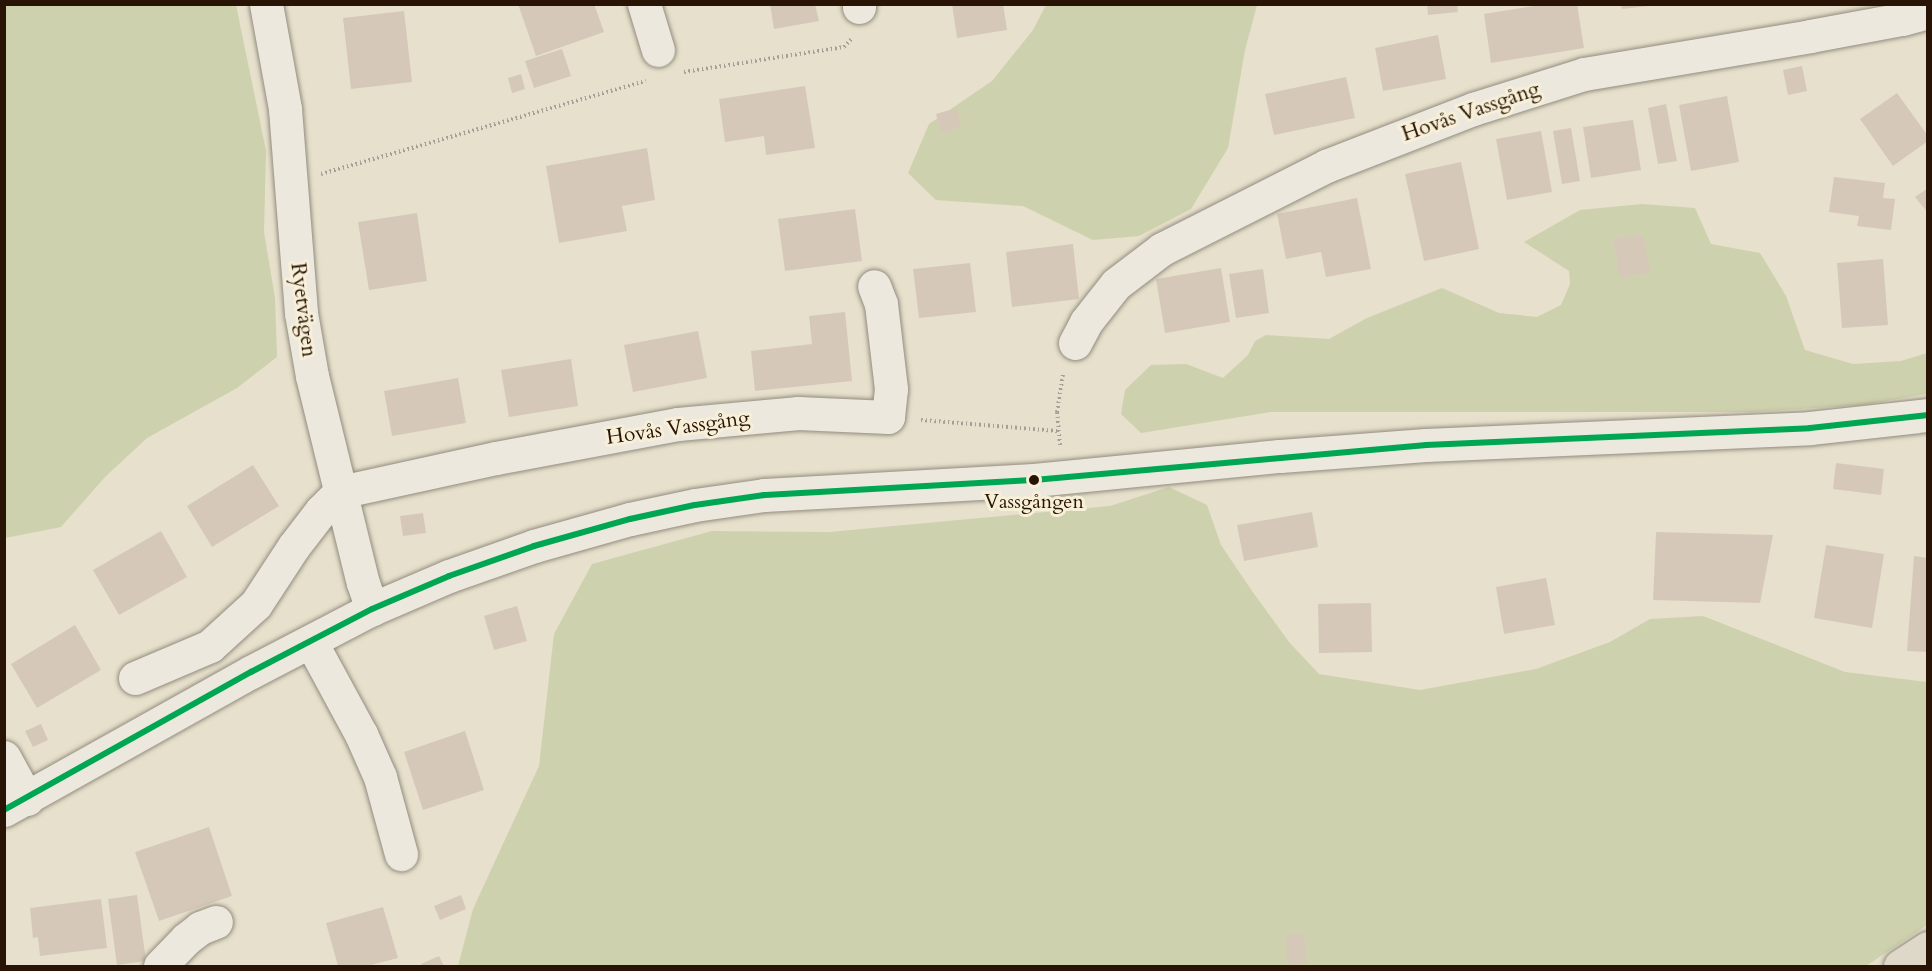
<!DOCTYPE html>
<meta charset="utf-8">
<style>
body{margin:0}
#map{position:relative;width:1932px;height:971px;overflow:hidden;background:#e7e0cc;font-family:Cardo,serif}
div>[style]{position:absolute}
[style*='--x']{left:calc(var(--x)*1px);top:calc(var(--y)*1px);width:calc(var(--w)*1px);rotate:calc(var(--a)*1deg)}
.green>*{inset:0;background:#ced1ad}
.building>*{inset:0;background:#d6c8b9}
.path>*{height:4px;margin-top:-2px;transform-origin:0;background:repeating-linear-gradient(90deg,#a5a097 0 1.5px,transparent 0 4.5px)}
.roads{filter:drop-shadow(0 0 2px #928c7f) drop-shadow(0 0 2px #928c7f)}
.minor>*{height:33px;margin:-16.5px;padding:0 16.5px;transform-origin:16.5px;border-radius:16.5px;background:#ece8de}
.major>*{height:33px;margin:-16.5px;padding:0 16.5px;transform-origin:16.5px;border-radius:16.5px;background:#ded8c9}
.bus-1>*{height:6px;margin:-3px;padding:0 3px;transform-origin:3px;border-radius:3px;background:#00a651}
.dots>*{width:16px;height:16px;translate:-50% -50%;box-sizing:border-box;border:3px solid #f7efd7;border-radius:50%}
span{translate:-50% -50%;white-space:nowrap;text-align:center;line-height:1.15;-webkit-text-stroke:6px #f7efd7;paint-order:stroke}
.bus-label{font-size:20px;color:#281304}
.street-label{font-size:21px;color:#281304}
.frame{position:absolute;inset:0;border:6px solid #281304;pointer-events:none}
</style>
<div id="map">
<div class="green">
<div style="clip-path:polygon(5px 4px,236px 5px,266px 151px,264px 232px,275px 298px,277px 357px,237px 388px,147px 438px,105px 477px,61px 527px,5px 538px)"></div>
<div style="clip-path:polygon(1046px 5px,1257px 5px,1245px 50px,1228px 148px,1191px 209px,1139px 236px,1093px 240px,1023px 206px,936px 200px,908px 173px,929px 124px,992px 81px,1033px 30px)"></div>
<div style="clip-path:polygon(1642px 204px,1695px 208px,1711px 244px,1760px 253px,1786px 296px,1805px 350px,1853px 364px,1901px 361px,1927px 353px,1927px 394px,1862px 405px,1750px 412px,1271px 412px,1141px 433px,1121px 414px,1125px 390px,1151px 365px,1186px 364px,1223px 378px,1248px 355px,1255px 341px,1266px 335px,1329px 339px,1367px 318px,1442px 288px,1499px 313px,1537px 317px,1561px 305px,1570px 284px,1569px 271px,1524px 242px,1580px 210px)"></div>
<div style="clip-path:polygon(1169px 487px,1207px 505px,1221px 545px,1252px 591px,1289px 642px,1319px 674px,1420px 690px,1536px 669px,1610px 642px,1650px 619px,1703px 616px,1845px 672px,1927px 682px,1927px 925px,1866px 966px,458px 966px,473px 909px,539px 766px,554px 634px,592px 564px,712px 531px,829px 532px,1110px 506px)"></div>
</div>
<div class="building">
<div style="clip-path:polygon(518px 4px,594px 4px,604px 32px,536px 56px)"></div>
<div style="clip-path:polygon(770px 4px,815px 4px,819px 21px,774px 29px)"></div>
<div style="clip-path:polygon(952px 4px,1003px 4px,1007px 30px,957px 38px)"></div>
<div style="clip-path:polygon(1427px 4px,1457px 4px,1458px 12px,1428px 15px)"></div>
<div style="clip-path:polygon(1546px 4px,1577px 4px,1584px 48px,1491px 63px,1484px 14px)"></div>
<div style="clip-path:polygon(1621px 4px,1648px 4px,1648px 6px,1622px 9px)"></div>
<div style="clip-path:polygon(404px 11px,412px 82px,351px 89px,343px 18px)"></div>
<div style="clip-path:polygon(1438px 35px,1446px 79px,1383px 91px,1375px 48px)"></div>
<div style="clip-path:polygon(562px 49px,571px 76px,534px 88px,525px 61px)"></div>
<div style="clip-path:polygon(1802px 66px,1807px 91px,1788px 95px,1783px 70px)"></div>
<div style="clip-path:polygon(521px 74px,525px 89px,512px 93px,508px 78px)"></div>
<div style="clip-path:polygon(1346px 77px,1355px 118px,1274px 135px,1265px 94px)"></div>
<div style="clip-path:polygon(805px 86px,815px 148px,766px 155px,764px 136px,725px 142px,719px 99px)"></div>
<div style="clip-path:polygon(1897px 93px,1928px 136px,1928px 141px,1893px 166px,1860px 119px)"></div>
<div style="clip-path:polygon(1727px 96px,1739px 162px,1691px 171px,1679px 105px)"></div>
<div style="clip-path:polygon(1666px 104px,1677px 161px,1658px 164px,1648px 108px)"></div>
<div style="clip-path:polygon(956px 108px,961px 127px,942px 133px,936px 114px)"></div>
<div style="clip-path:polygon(1633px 120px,1641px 170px,1591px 178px,1583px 127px)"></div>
<div style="clip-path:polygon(1571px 128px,1580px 181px,1562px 184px,1553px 131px)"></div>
<div style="clip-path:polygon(1541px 131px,1552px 192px,1507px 200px,1496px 139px)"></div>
<div style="clip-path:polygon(647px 148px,655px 200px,622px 206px,627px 231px,559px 243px,546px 166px)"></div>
<div style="clip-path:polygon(1461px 162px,1479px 249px,1424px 261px,1405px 174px)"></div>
<div style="clip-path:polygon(1834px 177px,1885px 183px,1883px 198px,1895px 199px,1891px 230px,1857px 226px,1859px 216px,1829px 212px)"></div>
<div style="clip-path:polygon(1928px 188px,1928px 213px,1915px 197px)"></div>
<div style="clip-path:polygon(1357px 198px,1371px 269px,1326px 277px,1321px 252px,1286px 259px,1277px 214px)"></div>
<div style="clip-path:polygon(855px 209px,862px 261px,785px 271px,778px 219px)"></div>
<div style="clip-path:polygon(417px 213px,427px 281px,369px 290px,358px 222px)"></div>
<div style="clip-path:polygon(1643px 234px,1650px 272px,1620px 278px,1613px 239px)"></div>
<div style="clip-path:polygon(1073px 244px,1079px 299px,1012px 307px,1006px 252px)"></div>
<div style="clip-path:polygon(1883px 259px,1888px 325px,1842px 328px,1837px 263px)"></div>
<div style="clip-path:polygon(970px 263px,976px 312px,919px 318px,913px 269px)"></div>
<div style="clip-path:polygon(1221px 268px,1230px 322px,1165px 333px,1156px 279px)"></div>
<div style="clip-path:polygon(1263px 269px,1269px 313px,1236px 318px,1229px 274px)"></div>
<div style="clip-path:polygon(845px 312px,852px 381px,755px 391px,751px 351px,812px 344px,809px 316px)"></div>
<div style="clip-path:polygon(698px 331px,707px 378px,633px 392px,624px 345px)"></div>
<div style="clip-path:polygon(571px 359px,578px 406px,509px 417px,501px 370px)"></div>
<div style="clip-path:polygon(458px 378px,466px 423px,392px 436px,384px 391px)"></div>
<div style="clip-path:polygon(1836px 463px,1884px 469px,1881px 495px,1833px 489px)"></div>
<div style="clip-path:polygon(253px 465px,279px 506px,212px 547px,187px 506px)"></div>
<div style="clip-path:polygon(1312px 512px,1318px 547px,1244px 561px,1237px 525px)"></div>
<div style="clip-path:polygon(423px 513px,426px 533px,403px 536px,400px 516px)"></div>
<div style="clip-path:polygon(161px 531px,187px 577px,119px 615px,93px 570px)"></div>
<div style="clip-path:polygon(1656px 532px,1773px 535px,1760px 603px,1653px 600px)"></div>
<div style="clip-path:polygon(1826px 545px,1884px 554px,1872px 628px,1814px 618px)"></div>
<div style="clip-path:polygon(1914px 556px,1928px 558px,1928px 652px,1907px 651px)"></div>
<div style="clip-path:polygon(1546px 578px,1555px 625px,1504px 634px,1496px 587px)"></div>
<div style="clip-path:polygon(1371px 603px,1372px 652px,1319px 653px,1318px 604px)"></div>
<div style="clip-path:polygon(517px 606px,527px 641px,494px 650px,484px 616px)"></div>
<div style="clip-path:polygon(75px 625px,101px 670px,37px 708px,11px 664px)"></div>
<div style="clip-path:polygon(41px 724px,48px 740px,33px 747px,25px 731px)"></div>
<div style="clip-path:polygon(465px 731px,484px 790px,423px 810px,404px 752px)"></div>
<div style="clip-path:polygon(209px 827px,232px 896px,159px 921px,135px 852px)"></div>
<div style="clip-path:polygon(137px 895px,146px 961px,117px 965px,108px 899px)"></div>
<div style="clip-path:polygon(461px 895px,466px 909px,440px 920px,434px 906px)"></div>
<div style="clip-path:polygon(101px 899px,107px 948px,40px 956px,38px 937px,33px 938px,30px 908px)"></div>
<div style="clip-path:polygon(383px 907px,398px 958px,367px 966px,338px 966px,326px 923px)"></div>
<div style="clip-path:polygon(1304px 933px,1307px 964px,1288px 966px,1285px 935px)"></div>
<div style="clip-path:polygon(439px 956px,444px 966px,422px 966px,421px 964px)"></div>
</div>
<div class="path">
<div style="--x:684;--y:72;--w:162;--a:-8.9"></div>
<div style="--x:844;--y:47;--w:13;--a:-48"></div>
<div style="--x:321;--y:174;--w:338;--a:-16"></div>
<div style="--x:921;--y:420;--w:137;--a:4.6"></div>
<div style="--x:1060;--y:445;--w:33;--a:-95"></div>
<div style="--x:1057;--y:412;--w:39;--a:-81"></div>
</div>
<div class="roads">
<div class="minor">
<div style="--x:266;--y:4;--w:107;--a:79.7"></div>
<div style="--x:285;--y:109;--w:205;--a:85.5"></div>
<div style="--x:301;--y:313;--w:64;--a:80.1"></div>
<div style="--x:312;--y:376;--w:213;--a:76.2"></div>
<div style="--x:363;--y:583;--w:28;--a:71"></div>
<div style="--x:644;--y:4;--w:48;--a:73.1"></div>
<div style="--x:859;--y:4;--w:3;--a:90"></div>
<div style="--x:1075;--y:343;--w:24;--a:-62"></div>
<div style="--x:1086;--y:322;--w:48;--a:-51.7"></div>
<div style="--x:1116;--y:284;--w:58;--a:-37.3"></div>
<div style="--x:1162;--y:249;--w:184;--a:-26.8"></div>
<div style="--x:1326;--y:166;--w:158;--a:-21.2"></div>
<div style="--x:1473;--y:109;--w:116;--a:-17.5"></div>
<div style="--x:1584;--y:74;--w:229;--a:-9.5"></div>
<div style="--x:1810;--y:36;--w:94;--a:-10.5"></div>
<div style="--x:1902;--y:19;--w:27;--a:-15"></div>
<div style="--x:311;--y:642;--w:105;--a:61.5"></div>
<div style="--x:361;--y:734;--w:47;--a:66.2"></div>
<div style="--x:380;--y:777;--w:80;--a:74.7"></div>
<div style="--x:135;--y:678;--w:82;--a:-23.1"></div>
<div style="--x:210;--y:646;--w:62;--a:-42.4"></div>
<div style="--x:256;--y:604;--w:69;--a:-56.8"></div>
<div style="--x:294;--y:546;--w:44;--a:-52.4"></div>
<div style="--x:321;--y:511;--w:27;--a:-45"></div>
<div style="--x:340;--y:492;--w:160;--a:-12.3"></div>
<div style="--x:496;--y:458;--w:185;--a:-10.6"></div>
<div style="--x:678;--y:424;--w:121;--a:-5.2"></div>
<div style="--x:798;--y:413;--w:90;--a:2.5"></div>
<div style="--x:888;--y:417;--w:28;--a:-84"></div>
<div style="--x:891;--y:389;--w:86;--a:-96.7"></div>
<div style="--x:881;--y:304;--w:19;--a:-111"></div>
<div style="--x:4;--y:757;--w:48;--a:61.3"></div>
<div style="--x:4;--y:810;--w:283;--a:-29.2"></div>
<div style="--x:251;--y:672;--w:136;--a:-27.5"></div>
<div style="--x:372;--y:609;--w:84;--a:-23.2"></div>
<div style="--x:449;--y:576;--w:90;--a:-19.4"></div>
<div style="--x:534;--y:546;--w:100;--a:-15.7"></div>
<div style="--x:630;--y:519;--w:66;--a:-12.2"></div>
<div style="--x:695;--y:505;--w:70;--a:-8.2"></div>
<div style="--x:764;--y:495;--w:270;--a:-3.2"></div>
<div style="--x:1034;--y:480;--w:247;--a:-5.6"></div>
<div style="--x:1280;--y:456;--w:146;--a:-4.3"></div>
<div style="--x:1426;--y:445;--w:384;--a:-2.5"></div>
<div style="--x:1810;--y:428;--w:119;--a:-6.3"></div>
<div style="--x:160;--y:966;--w:37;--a:-46"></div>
<div style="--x:186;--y:939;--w:18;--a:-38"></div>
<div style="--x:200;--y:928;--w:17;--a:-21"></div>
</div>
<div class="major">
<div style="--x:1900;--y:966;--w:33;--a:-33"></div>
</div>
</div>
<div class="bus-1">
<div style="--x:4;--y:810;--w:283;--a:-29.2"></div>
<div style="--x:251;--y:672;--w:136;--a:-27.5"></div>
<div style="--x:372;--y:609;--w:84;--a:-23.2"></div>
<div style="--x:449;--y:576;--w:90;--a:-19.4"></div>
<div style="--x:534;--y:546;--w:100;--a:-15.7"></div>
<div style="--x:630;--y:519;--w:66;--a:-12.2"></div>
<div style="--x:695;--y:505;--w:70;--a:-8.2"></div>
<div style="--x:764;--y:495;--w:270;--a:-3.2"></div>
<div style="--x:1034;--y:480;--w:394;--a:-5.1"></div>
<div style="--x:1426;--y:445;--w:384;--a:-2.5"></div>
<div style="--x:1810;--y:428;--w:119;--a:-6.3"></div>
</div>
<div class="dots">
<div style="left:1034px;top:480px;background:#281304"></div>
</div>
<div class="bus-label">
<span style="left:1034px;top:501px">Vassgången</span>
</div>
<div class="street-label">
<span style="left:1471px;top:112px;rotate:-19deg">Hovås Vassgång</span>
<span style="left:303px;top:310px;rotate:83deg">Ryetvägen</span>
<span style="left:678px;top:428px;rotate:-8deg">Hovås Vassgång</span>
</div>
<div class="frame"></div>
</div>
